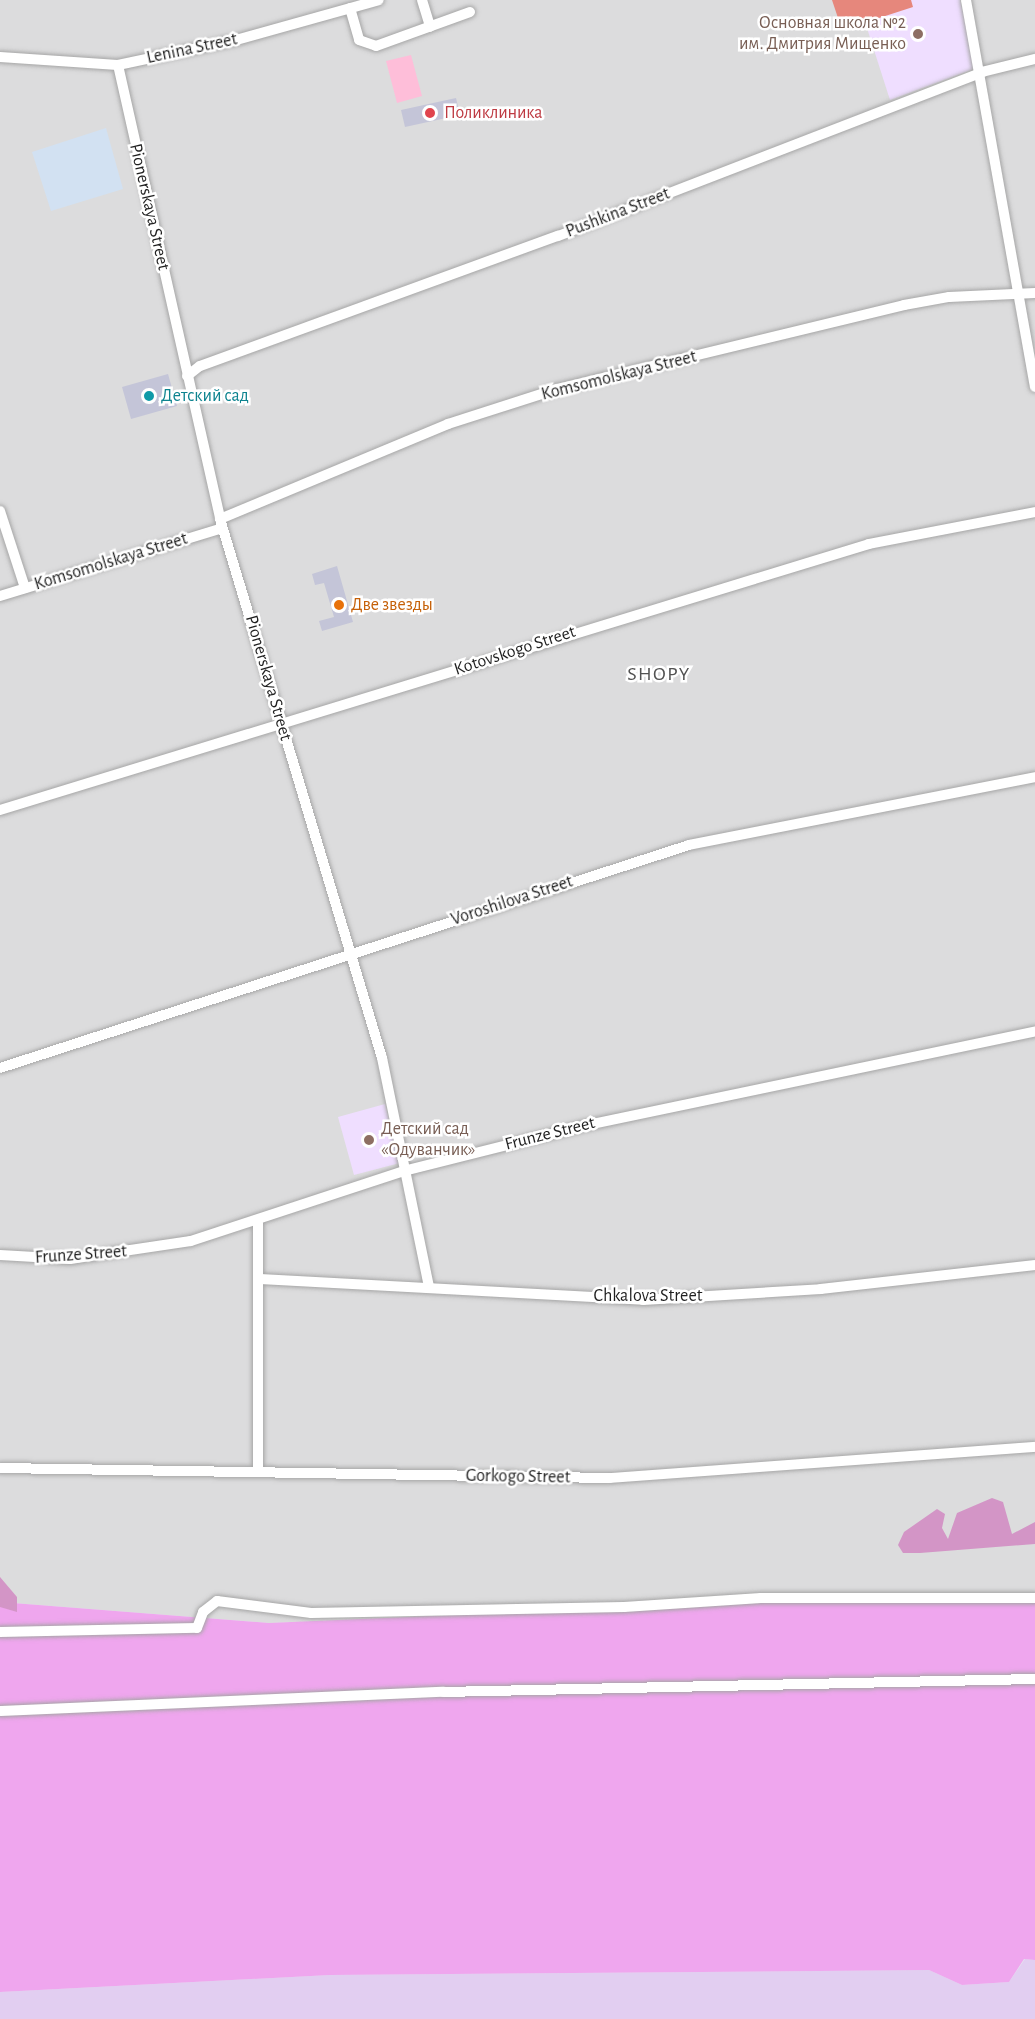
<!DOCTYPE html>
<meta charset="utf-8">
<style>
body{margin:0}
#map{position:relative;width:1035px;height:2019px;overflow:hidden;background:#e6e4f0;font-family:"Alegreya Sans",sans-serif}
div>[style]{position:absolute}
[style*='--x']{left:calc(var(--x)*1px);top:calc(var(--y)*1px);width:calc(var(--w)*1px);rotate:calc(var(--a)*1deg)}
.residential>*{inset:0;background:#dcdcdd}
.commercial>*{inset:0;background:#d2e1f2}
.education>*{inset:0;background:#efdeff}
.farmland>*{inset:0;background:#e2cef1}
.grass>*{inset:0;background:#efa6ee}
.forest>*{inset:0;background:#d395c6}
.park>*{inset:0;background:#febed9}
.pitch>*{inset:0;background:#e6877c}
.building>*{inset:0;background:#c4c5d8}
.roads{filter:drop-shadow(0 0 2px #a6a6a6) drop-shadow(0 0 2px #a6a6a6)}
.minor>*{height:10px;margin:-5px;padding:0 5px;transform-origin:5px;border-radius:5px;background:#fff}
.dots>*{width:16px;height:16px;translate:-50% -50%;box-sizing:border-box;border:3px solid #fff;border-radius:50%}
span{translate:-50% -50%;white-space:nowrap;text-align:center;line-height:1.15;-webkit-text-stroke:5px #fff;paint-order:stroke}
.education-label{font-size:18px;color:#785e54}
.right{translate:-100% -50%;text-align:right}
.left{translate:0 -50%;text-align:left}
.street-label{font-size:18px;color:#1f1f1f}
.health-label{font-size:18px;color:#be3a42}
.culture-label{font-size:18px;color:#0d838f}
.food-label{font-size:18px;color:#c56008}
.neighbourhood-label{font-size:20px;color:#525252;letter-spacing:1.5px}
</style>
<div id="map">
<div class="residential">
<div style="clip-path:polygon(0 0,1035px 0,1035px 1601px,269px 1623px,0 1602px)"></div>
</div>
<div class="commercial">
<div style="clip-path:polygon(106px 128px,123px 189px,51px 211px,32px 152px)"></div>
</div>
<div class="education">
<div style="clip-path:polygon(858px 0,960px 0,976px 68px,890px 100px)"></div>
<div style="clip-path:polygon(385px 1104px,400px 1163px,354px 1175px,338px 1117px)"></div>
</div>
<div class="farmland">
<div style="clip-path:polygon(1025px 1959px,1035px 1960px,1035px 2019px,0 2019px,0 1992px,330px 1975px,929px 1970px,962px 1985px,1009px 1982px)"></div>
</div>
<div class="grass">
<div style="clip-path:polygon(770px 1601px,1035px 1601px,1035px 1960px,1024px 1959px,1009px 1982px,962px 1985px,929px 1970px,330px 1975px,0 1992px,0 1602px,269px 1623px)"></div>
</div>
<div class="forest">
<div style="clip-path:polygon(992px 1498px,1003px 1502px,1012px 1534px,1035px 1522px,1035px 1544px,920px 1553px,903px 1553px,898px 1545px,904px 1532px,937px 1509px,945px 1514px,942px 1528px,948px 1539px,957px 1513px)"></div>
<div style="clip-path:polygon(0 1577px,17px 1597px,17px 1612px,0 1607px)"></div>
</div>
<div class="park">
<div style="clip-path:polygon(411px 55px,422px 96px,397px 103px,386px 61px)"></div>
</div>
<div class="pitch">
<div style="clip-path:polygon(832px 0,911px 0,913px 7px,842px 30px)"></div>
</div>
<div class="building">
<div style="clip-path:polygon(456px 98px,460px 115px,405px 127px,401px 110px)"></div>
<div style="clip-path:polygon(168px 374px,177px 406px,131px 419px,122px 387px)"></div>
<div style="clip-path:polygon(337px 566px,353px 622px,322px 631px,319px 621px,334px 617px,324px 583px,315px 585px,312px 574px)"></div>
</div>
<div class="roads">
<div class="minor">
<div style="--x:422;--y:0;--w:28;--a:73"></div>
<div style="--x:966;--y:0;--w:393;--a:79.9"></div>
<div style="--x:350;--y:8;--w:33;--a:74"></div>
<div style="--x:359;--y:40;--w:18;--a:19"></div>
<div style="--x:376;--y:46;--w:100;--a:-19.9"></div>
<div style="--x:0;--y:57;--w:118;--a:3.9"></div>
<div style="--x:118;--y:65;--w:121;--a:-12"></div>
<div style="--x:236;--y:40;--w:148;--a:-15.6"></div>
<div style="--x:118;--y:65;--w:465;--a:77.3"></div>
<div style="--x:220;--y:519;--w:563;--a:73.27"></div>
<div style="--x:382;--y:1058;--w:234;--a:78.4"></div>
<div style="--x:187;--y:376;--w:16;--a:-38"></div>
<div style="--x:200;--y:366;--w:381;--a:-20"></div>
<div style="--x:558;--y:236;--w:455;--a:-21.1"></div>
<div style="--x:982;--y:72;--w:55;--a:-13.8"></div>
<div style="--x:0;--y:511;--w:81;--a:72"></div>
<div style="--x:220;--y:519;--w:247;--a:-22.6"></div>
<div style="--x:448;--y:424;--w:114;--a:-17.8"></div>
<div style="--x:557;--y:389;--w:357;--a:-13.6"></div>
<div style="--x:904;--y:305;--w:46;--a:-10.1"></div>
<div style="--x:949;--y:297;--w:86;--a:-2.7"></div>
<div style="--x:0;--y:596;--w:232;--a:-17"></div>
<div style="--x:0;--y:810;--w:909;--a:-17.02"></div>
<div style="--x:869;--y:544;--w:169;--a:-10.9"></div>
<div style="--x:0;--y:1068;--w:724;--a:-17.93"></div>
<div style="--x:689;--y:845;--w:353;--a:-11.1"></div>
<div style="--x:258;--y:1223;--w:247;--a:90"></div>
<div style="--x:0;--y:1255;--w:70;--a:3.3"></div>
<div style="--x:70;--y:1259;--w:122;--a:-8.5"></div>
<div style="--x:191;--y:1241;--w:224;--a:-18.2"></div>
<div style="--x:404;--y:1171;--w:189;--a:-14.1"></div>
<div style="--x:587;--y:1125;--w:458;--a:-11.8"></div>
<div style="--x:260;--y:1279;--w:384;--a:3.1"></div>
<div style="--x:643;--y:1300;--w:178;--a:-3.5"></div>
<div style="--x:821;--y:1289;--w:215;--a:-6.4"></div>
<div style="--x:0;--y:1468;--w:610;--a:0.94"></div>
<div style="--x:610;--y:1478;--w:426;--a:-4.2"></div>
<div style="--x:0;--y:1632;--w:197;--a:-1.2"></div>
<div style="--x:197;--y:1628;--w:17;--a:-69"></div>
<div style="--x:203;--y:1612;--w:18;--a:-38"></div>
<div style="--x:217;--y:1601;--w:95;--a:7.3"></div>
<div style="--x:311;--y:1613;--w:313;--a:-1.1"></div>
<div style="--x:624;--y:1607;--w:137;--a:-3.8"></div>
<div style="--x:761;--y:1598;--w:274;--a:0"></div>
<div style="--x:0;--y:1711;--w:443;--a:-2.5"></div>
<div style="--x:443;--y:1692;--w:592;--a:-1.26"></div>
</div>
</div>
<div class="dots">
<div style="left:918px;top:34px;background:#8d6e63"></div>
<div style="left:430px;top:113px;background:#e0444e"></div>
<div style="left:149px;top:396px;background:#0f9aa8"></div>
<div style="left:339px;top:605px;background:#e8710a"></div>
<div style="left:369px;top:1140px;background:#8d6e63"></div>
</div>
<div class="education-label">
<span class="right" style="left:906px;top:34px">Основная школа №2<br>им. Дмитрия Мищенко</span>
<span class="left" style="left:381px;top:1140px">Детский сад<br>«Одуванчик»</span>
</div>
<div class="street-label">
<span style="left:192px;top:49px;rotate:-12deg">Lenina Street</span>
<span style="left:149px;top:207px;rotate:77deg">Pionerskaya Street</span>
<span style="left:618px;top:213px;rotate:-21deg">Pushkina Street</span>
<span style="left:619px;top:376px;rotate:-14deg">Komsomolskaya Street</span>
<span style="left:111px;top:562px;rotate:-17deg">Komsomolskaya Street</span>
<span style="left:515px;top:651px;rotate:-18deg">Kotovskogo Street</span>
<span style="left:268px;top:678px;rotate:74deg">Pionerskaya Street</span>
<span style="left:512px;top:901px;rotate:-18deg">Voroshilova Street</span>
<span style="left:550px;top:1134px;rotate:-14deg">Frunze Street</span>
<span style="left:81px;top:1255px;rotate:-4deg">Frunze Street</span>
<span style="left:648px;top:1296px">Chkalova Street</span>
<span style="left:518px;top:1477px;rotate:1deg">Gorkogo Street</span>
</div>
<div class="health-label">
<span class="left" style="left:444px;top:113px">Поликлиника</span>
</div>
<div class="culture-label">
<span class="left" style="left:161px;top:396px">Детский сад</span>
</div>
<div class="food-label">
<span class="left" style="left:351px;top:605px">Две звезды</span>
</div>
<div class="neighbourhood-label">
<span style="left:659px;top:674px">SHOPY</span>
</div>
</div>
